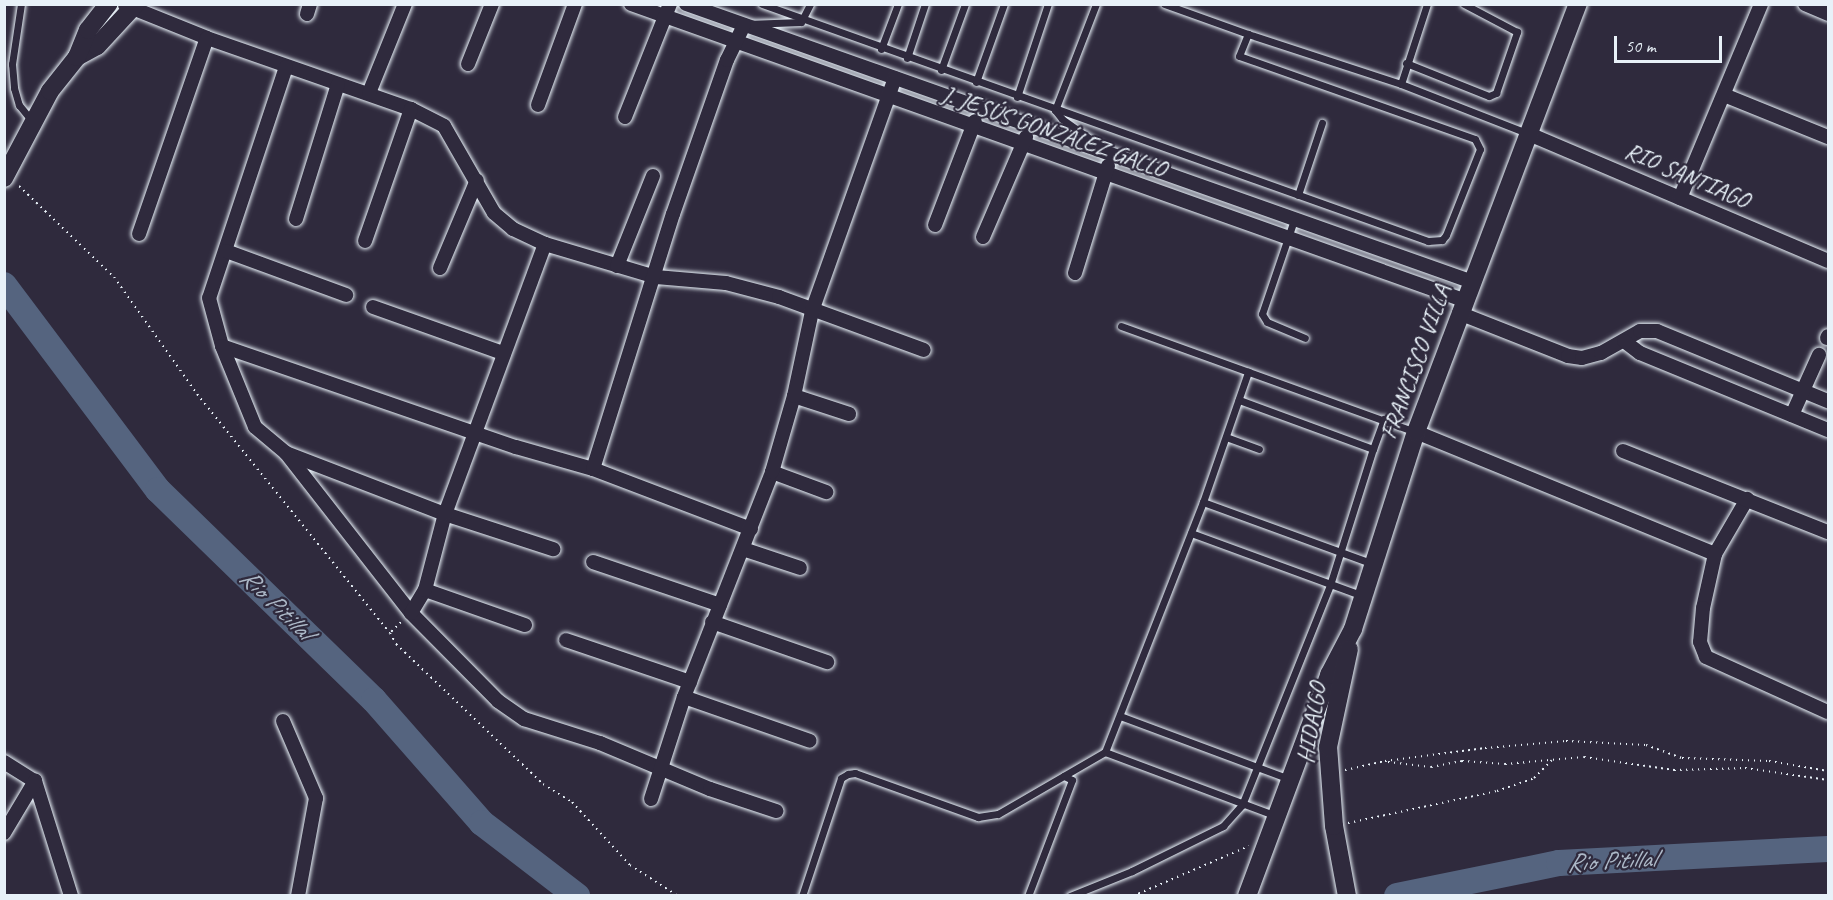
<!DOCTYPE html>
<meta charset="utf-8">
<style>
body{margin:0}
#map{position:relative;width:1833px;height:900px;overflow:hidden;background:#2f2a3d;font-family:Caveat,sans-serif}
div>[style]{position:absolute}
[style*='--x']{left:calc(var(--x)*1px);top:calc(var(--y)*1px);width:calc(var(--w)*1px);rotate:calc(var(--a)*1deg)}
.river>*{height:26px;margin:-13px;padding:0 13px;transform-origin:13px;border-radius:13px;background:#55647f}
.path>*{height:2px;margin-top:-1px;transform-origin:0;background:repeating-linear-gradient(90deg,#e8f1f8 0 1.5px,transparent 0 6px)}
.roads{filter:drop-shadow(0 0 2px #e8f1f8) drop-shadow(0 0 2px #e8f1f8)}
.lane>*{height:7px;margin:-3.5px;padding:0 3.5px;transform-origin:3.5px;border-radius:3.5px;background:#2f2a3d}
.street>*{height:14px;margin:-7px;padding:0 7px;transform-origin:7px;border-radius:7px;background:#2f2a3d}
.secondary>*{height:18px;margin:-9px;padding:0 9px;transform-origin:9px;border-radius:9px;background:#2f2a3d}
span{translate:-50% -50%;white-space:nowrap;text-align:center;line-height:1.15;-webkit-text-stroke:4.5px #2f2a3d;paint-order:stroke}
.street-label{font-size:24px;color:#e8f1f8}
.water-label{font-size:26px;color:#adb9c8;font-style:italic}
.frame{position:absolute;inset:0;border:6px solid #e8f1f8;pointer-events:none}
.scale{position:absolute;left:1614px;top:36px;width:108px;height:27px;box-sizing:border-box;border:3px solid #e8f1f8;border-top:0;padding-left:8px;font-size:18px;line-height:21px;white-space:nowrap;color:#e8f1f8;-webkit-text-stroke:4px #2f2a3d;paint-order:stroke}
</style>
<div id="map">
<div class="river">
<div style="--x:4;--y:285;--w:256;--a:53.1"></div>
<div style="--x:158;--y:490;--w:301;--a:44.2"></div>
<div style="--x:374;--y:700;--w:164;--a:48.7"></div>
<div style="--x:482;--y:823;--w:120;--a:37.5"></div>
<div style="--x:1397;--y:896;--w:165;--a:-11.5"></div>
<div style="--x:1559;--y:863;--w:269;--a:-3"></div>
</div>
<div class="path">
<div style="--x:19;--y:186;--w:132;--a:43.8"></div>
<div style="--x:114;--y:277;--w:143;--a:54.6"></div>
<div style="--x:197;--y:394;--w:307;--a:51.1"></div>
<div style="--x:401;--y:622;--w:16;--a:135"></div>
<div style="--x:390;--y:633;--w:13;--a:61"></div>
<div style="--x:396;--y:644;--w:203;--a:43.6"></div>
<div style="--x:543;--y:784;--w:34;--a:32"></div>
<div style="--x:572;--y:802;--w:86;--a:47.4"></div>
<div style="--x:630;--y:865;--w:57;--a:32.9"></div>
<div style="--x:1388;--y:762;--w:43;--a:6.6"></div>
<div style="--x:1431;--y:767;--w:32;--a:-11"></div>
<div style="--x:1462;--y:761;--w:43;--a:4"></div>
<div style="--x:1505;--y:764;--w:79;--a:-5.1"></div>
<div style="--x:1584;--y:757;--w:91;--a:8.2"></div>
<div style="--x:1674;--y:770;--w:71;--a:-1.6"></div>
<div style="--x:1745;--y:768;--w:84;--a:8.2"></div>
<div style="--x:1345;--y:770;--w:41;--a:-12.7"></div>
<div style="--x:1385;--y:761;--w:101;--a:-7.4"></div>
<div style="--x:1485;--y:748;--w:81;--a:-4.9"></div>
<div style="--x:1566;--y:741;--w:80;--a:2.9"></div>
<div style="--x:1646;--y:745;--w:38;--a:20"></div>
<div style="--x:1682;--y:758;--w:87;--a:2"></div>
<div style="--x:1769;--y:761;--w:60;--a:9.6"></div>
<div style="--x:1348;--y:823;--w:152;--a:-12.1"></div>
<div style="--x:1497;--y:791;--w:39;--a:-19"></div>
<div style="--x:1534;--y:778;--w:25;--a:-45"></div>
<div style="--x:1133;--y:896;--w:126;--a:-23.3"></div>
</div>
<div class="roads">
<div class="lane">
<div style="--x:21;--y:4;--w:61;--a:98.5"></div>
<div style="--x:12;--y:64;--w:24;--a:85"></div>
<div style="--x:14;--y:88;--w:18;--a:74"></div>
<div style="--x:19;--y:105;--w:21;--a:51"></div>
<div style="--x:762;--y:4;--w:707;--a:19.59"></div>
<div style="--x:1428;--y:241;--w:14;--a:-4"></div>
<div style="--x:1442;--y:240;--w:6;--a:-51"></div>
<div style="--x:1446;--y:235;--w:92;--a:-68.4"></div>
<div style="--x:1480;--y:149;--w:11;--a:-117"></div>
<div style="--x:1475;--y:139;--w:250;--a:-160.6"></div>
<div style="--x:1239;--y:56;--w:24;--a:-68"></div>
<div style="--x:1248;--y:34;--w:89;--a:-160.3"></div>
<div style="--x:1096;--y:4;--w:114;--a:111.1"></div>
<div style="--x:1055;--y:110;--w:11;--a:52"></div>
<div style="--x:1062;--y:119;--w:50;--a:35.3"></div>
<div style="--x:1427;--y:4;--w:84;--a:108"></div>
<div style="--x:1401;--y:84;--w:137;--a:21.3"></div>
<div style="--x:747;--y:24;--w:54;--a:-2.1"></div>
<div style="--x:801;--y:22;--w:20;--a:-63"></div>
<div style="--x:1248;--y:34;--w:161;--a:18.1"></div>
<div style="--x:881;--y:49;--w:48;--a:-69.3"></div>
<div style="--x:907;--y:58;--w:57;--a:-71.6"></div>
<div style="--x:1406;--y:63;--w:89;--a:21.7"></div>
<div style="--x:1489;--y:96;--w:8;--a:-23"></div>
<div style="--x:1496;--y:93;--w:65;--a:-71"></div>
<div style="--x:1517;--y:32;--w:60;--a:-152.2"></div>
<div style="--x:941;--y:70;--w:70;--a:-70"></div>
<div style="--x:976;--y:82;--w:83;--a:-70.3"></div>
<div style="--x:1017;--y:97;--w:98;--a:-71.6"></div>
<div style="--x:1298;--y:195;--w:76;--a:-71.6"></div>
<div style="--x:1294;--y:220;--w:99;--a:108.8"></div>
<div style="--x:1262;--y:314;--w:9;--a:58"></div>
<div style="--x:1267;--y:322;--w:41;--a:22.8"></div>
<div style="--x:1121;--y:326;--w:313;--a:19.8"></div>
<div style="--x:1226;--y:437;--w:35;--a:20"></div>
<div style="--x:1373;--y:449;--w:32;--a:-70"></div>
<div style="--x:1203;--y:502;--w:181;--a:20"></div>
<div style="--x:1191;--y:533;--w:183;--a:20.1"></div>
<div style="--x:1120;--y:716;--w:180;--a:20.4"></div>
<div style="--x:1105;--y:752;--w:183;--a:20.5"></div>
<div style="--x:802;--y:896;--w:124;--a:-71.7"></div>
<div style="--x:841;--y:778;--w:8;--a:-30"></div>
<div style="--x:848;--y:774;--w:7;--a:-8"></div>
<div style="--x:855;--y:773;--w:131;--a:19.7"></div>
<div style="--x:978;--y:817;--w:20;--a:-9"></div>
<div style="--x:998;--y:814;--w:124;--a:-30.1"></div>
<div style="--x:1105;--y:752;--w:269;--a:-68.6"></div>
<div style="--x:1203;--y:502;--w:138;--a:-70.9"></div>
<div style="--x:1028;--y:896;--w:124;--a:-69.2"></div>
<div style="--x:1072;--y:780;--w:9;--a:-153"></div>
<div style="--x:1070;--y:896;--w:67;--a:-22"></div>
<div style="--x:1132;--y:871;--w:102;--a:-26.3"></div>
<div style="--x:1223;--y:826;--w:28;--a:-48"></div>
<div style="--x:1242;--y:805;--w:237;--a:-68.2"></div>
<div style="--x:1330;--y:585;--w:143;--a:-72.5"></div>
<div style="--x:1373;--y:449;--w:143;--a:-159.9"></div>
</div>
<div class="street">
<div style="--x:631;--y:4;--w:883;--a:19.58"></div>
<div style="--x:686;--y:4;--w:831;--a:19.46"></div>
<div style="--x:1805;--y:4;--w:25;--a:23"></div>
<div style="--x:125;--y:5;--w:88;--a:21.9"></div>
<div style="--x:207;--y:38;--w:216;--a:19.2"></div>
<div style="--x:411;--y:109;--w:37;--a:27"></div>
<div style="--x:444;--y:126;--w:100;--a:60.1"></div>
<div style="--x:494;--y:213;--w:25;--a:40"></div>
<div style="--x:513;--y:229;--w:35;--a:25"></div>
<div style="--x:545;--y:244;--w:116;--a:16.6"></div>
<div style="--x:656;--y:277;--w:70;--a:4.9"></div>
<div style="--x:726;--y:283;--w:55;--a:14.8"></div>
<div style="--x:779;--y:297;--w:154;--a:20.1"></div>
<div style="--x:307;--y:14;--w:10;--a:-73"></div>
<div style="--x:468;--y:64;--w:65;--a:-68.2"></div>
<div style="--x:286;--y:67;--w:243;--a:108.4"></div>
<div style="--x:209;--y:298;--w:50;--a:74.8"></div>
<div style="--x:222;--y:346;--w:311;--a:19"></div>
<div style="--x:516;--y:447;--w:80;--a:15.9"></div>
<div style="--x:593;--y:469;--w:169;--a:20.8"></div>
<div style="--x:369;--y:93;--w:96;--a:-68"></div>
<div style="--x:1724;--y:95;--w:112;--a:22"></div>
<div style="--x:538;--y:105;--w:108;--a:-69.9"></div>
<div style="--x:625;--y:117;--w:122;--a:-68.3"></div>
<div style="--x:1529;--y:134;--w:325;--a:23"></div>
<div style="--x:1680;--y:198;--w:210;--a:-67.3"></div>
<div style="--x:296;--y:219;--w:141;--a:-72.7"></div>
<div style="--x:935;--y:225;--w:111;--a:-69"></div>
<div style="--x:139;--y:234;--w:207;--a:-70.9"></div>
<div style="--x:983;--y:237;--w:109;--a:-66.7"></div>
<div style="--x:365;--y:241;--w:140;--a:-70.8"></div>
<div style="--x:226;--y:251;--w:128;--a:20.1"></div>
<div style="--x:617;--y:266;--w:97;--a:-68.2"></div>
<div style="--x:440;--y:268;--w:95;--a:-67.2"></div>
<div style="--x:1075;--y:273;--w:112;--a:-72.9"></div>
<div style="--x:373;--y:307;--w:138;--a:19.5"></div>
<div style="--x:1459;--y:313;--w:117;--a:21.5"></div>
<div style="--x:1568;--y:356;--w:14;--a:8"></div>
<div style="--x:1582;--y:358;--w:20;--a:-15"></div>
<div style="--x:1601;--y:353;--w:45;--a:-29.4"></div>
<div style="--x:1640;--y:331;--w:17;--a:0"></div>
<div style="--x:1657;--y:331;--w:185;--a:22.3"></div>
<div style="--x:1827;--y:338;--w:2;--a:-63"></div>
<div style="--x:1624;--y:341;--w:20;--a:37"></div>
<div style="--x:1640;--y:353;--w:203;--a:22.3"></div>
<div style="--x:222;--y:346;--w:87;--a:67.8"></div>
<div style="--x:255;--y:427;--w:40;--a:40"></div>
<div style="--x:286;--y:453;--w:170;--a:21"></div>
<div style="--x:445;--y:514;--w:114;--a:18"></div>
<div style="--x:794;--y:396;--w:58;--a:18.1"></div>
<div style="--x:1792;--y:415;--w:66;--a:-65.8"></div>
<div style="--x:1416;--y:432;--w:323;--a:22.2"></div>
<div style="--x:1715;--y:554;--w:64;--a:-59.8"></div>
<div style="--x:1623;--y:451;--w:220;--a:21.6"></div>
<div style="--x:286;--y:453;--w:203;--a:52"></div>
<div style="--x:411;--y:613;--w:124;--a:45.3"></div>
<div style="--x:498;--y:701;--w:32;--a:35"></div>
<div style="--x:524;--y:719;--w:80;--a:17.5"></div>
<div style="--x:600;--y:743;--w:119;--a:22.7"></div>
<div style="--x:710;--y:789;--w:70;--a:18.4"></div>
<div style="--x:593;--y:469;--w:267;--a:-72.6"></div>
<div style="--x:673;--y:214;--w:163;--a:-70.7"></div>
<div style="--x:727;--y:60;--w:39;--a:-64"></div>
<div style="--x:772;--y:472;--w:58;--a:20.3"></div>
<div style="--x:743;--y:549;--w:60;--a:18.4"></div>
<div style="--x:1715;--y:554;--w:55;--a:102.5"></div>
<div style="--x:1703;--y:608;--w:34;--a:95"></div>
<div style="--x:1700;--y:642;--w:16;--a:68"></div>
<div style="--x:1706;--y:657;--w:134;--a:24.3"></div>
<div style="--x:593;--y:562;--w:134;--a:18.7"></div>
<div style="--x:425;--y:590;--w:106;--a:19.3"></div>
<div style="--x:411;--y:613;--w:27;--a:-59"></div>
<div style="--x:425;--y:590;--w:79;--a:-75.3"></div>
<div style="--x:445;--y:514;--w:288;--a:-69.7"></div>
<div style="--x:712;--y:622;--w:122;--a:19.2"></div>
<div style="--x:566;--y:640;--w:131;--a:18.7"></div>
<div style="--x:684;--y:697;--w:133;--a:19.2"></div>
<div style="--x:283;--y:721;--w:84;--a:66.8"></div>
<div style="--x:316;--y:798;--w:100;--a:100.4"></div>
<div style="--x:4;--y:762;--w:36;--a:32"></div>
<div style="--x:35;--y:781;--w:121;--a:72.6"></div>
<div style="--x:651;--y:799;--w:107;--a:-72.1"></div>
<div style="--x:684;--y:697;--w:242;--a:-68.6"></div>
<div style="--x:772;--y:472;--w:79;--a:-73.9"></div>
<div style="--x:794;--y:396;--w:87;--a:-78"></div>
<div style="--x:812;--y:311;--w:247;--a:-70.4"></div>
<div style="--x:4;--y:833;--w:61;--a:-59.2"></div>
</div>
<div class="secondary">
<div style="--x:77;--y:57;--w:23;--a:-29"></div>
<div style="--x:97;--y:46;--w:57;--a:-47.1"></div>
<div style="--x:4;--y:178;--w:98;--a:-62.1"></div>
<div style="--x:50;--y:91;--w:43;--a:-51.5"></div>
<div style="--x:77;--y:57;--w:29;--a:-68"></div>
<div style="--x:88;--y:30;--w:33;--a:-52"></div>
<div style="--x:1247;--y:896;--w:236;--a:-69.6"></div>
<div style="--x:1329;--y:675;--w:52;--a:-62.4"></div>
<div style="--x:1353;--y:629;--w:207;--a:-72.3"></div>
<div style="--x:1416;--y:432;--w:458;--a:-69.3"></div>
<div style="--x:1347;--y:896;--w:71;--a:-100.5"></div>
<div style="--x:1334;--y:826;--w:79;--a:-94.3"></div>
<div style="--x:1328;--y:747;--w:100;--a:-77.9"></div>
</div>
</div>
<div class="street-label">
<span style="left:1054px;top:132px;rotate:19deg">J. JESÚS GONZÁLEZ GALLO</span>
<span style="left:1687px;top:176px;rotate:23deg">RIO SANTIAGO</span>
<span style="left:1416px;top:362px;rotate:-70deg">FRANCISCO VILLA</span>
<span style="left:1312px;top:723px;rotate:-81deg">HIDALGO</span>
</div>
<div class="water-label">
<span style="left:276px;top:604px;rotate:44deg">Rio Pitillal</span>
<span style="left:1611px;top:861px;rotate:-3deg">Rio Pitillal</span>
</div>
<div class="frame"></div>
<div class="scale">50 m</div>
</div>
